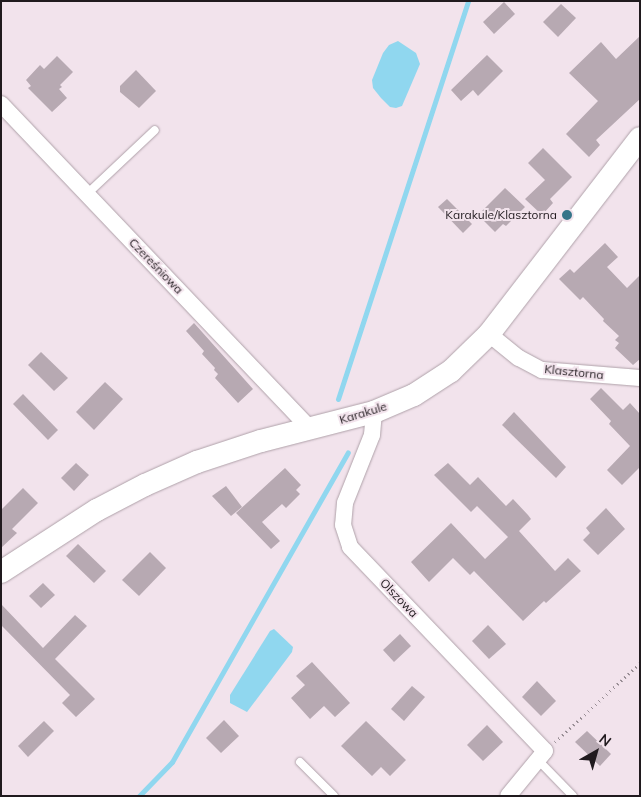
<!DOCTYPE html>
<meta charset="utf-8">
<style>
body{margin:0}
#map{position:relative;width:641px;height:797px;overflow:hidden;background:#f2e3ec;font-family:Mulish,sans-serif}
div>[style]{position:absolute}
[style*='--x']{left:calc(var(--x)*1px);top:calc(var(--y)*1px);width:calc(var(--w)*1px);rotate:calc(var(--a)*1deg)}
.water>*{inset:0;background:#90d7ef}
.stream>*{height:5px;margin:-2.5px;padding:0 2.5px;transform-origin:2.5px;border-radius:2.5px;background:#90d7ef}
.building>*{inset:0;background:#b7a9b2}
.path>*{height:3px;margin-top:-1.5px;transform-origin:0;background:repeating-linear-gradient(90deg,#988d94 0 1px,transparent 0 5px)}
.roads{filter:drop-shadow(0 0 1px #afa1a9) drop-shadow(0 0 1px #afa1a9)}
.lane>*{height:8px;margin:-4px;padding:0 4px;transform-origin:4px;border-radius:4px;background:#fff}
.street>*{height:16px;margin:-8px;padding:0 8px;transform-origin:8px;border-radius:8px;background:#fff}
.secondary>*{height:22px;margin:-11px;padding:0 11px;transform-origin:11px;border-radius:11px;background:#fff}
.dots>*{width:14px;height:14px;translate:-50% -50%;box-sizing:border-box;border:2px solid #f2e3ec;border-radius:50%}
span{translate:-50% -50%;white-space:nowrap;text-align:center;line-height:1.15;-webkit-text-stroke:4px #f2e3ec;paint-order:stroke}
.poi-label{font-size:12px;color:#201a1e}
.right{translate:-100% -50%;text-align:right}
.street-label{font-size:12px;color:#201a1e}
.frame{position:absolute;inset:0;border:2px solid #201a1e;pointer-events:none}
.north{position:absolute;left:571px;top:727px;width:50px;height:50px;-webkit-text-stroke:4px #f2e3ec;paint-order:stroke;rotate:38deg;font-size:14px;font-weight:700;line-height:20px;text-align:center;color:#201a1e}
.north::after{content:'';display:block;margin:auto;width:18px;height:22px;background:#201a1e;clip-path:polygon(50% 0,100% 100%,50% 72%,0 100%)}
</style>
<div id="map">
<div class="water">
<div style="clip-path:polygon(398px 41px,416px 53px,420px 64px,402px 106px,396px 108px,390px 107px,381px 98px,373px 88px,372px 80px,383px 53px,389px 45px)"></div>
<div style="clip-path:polygon(274px 629px,293px 647px,292px 652px,247px 712px,230px 703px,230px 695px,270px 631px)"></div>
</div>
<div class="stream">
<div style="--x:338;--y:399;--w:419;--a:-71.9"></div>
<div style="--x:139;--y:796;--w:47;--a:-45.9"></div>
<div style="--x:172;--y:762;--w:356;--a:-60.4"></div>
</div>
<div class="building">
<div style="clip-path:polygon(504px 2px,515px 14px,494px 34px,483px 22px)"></div>
<div style="clip-path:polygon(561px 4px,576px 18px,558px 37px,543px 22px)"></div>
<div style="clip-path:polygon(640px 36px,640px 99px,596px 140px,600px 145px,589px 157px,566px 134px,598px 101px,569px 73px,601px 42px,616px 59px)"></div>
<div style="clip-path:polygon(487px 55px,503px 71px,478px 96px,473px 90px,461px 101px,451px 90px)"></div>
<div style="clip-path:polygon(57px 56px,73px 72px,60px 85px,62px 87px,59px 89px,67px 98px,52px 112px,28px 88px,31px 86px,26px 80px,40px 65px,44px 69px)"></div>
<div style="clip-path:polygon(136px 70px,156px 91px,139px 108px,120px 92px,120px 86px)"></div>
<div style="clip-path:polygon(543px 148px,572px 177px,550px 199px,553px 203px,542px 215px,525px 199px,545px 180px,528px 163px)"></div>
<div style="clip-path:polygon(505px 188px,525px 207px,506px 226px,503px 224px,495px 232px,478px 215px)"></div>
<div style="clip-path:polygon(447px 199px,472px 224px,463px 233px,438px 207px)"></div>
<div style="clip-path:polygon(605px 243px,618px 257px,607px 267px,627px 288px,640px 275px,640px 359px,633px 365px,615px 348px,619px 343px,615px 340px,619px 336px,603px 321px,604px 319px,583px 297px,580px 300px,559px 279px,570px 269px,574px 273px)"></div>
<div style="clip-path:polygon(194px 323px,253px 389px,238px 403px,215px 378px,218px 374px,214px 370px,215px 368px,202px 354px,204px 351px,186px 331px)"></div>
<div style="clip-path:polygon(41px 352px,68px 378px,54px 391px,28px 365px)"></div>
<div style="clip-path:polygon(105px 382px,123px 399px,94px 430px,76px 412px)"></div>
<div style="clip-path:polygon(601px 388px,623px 410px,630px 403px,640px 414px,640px 467px,622px 485px,607px 470px,630px 446px,609px 424px,611px 421px,590px 399px)"></div>
<div style="clip-path:polygon(23px 394px,58px 430px,48px 440px,13px 404px)"></div>
<div style="clip-path:polygon(514px 412px,566px 467px,556px 478px,502px 425px)"></div>
<div style="clip-path:polygon(76px 463px,89px 475px,74px 491px,61px 478px)"></div>
<div style="clip-path:polygon(448px 463px,470px 485px,478px 477px,506px 506px,513px 499px,528px 515px,531px 519px,519px 531px,555px 571px,568px 558px,581px 571px,546px 603px,544px 601px,523px 621px,474px 571px,470px 575px,453px 558px,429px 582px,411px 562px,451px 523px,485px 559px,508px 537px,477px 506px,471px 512px,434px 475px)"></div>
<div style="clip-path:polygon(285px 468px,301px 485px,296px 490px,300px 494px,286px 508px,282px 504px,262px 522px,280px 541px,271px 549px,236px 513px)"></div>
<div style="clip-path:polygon(226px 486px,242px 507px,231px 516px,212px 496px)"></div>
<div style="clip-path:polygon(23px 488px,38px 503px,12px 529px,17px 533px,1px 548px,1px 510px)"></div>
<div style="clip-path:polygon(606px 508px,625px 529px,598px 555px,583px 540px,590px 533px,586px 528px)"></div>
<div style="clip-path:polygon(78px 544px,106px 571px,94px 583px,66px 556px)"></div>
<div style="clip-path:polygon(150px 552px,166px 568px,139px 596px,122px 580px)"></div>
<div style="clip-path:polygon(43px 583px,55px 595px,41px 608px,29px 596px)"></div>
<div style="clip-path:polygon(1px 604px,43px 648px,75px 615px,87px 626px,55px 659px,95px 699px,76px 717px,62px 703px,70px 695px,1px 625px)"></div>
<div style="clip-path:polygon(488px 625px,506px 644px,489px 659px,472px 641px)"></div>
<div style="clip-path:polygon(400px 634px,411px 646px,394px 662px,383px 650px)"></div>
<div style="clip-path:polygon(312px 662px,350px 703px,335px 717px,324px 706px,310px 719px,291px 698px,305px 685px,296px 676px)"></div>
<div style="clip-path:polygon(537px 681px,556px 701px,541px 716px,522px 697px)"></div>
<div style="clip-path:polygon(412px 686px,425px 697px,404px 721px,391px 709px)"></div>
<div style="clip-path:polygon(224px 720px,239px 736px,221px 753px,206px 738px)"></div>
<div style="clip-path:polygon(44px 721px,54px 731px,28px 757px,18px 746px)"></div>
<div style="clip-path:polygon(366px 721px,406px 760px,390px 776px,381px 767px,372px 776px,341px 746px)"></div>
<div style="clip-path:polygon(487px 725px,503px 742px,483px 761px,467px 745px)"></div>
<div style="clip-path:polygon(587px 731px,611px 754px,600px 766px,575px 742px)"></div>
</div>
<div class="path">
<div style="--x:555;--y:742;--w:116;--a:-42.9"></div>
</div>
<div class="roads">
<div class="lane">
<div style="--x:87;--y:194;--w:93;--a:-43.3"></div>
<div style="--x:538;--y:760;--w:50;--a:45.8"></div>
<div style="--x:300;--y:762;--w:48;--a:45"></div>
</div>
<div class="street">
<div style="--x:1;--y:104;--w:448;--a:46.4"></div>
<div style="--x:489;--y:334;--w:38;--a:39"></div>
<div style="--x:519;--y:358;--w:26;--a:28"></div>
<div style="--x:542;--y:370;--w:98;--a:4.7"></div>
<div style="--x:374;--y:412;--w:23;--a:95"></div>
<div style="--x:372;--y:435;--w:73;--a:111.7"></div>
<div style="--x:345;--y:503;--w:22;--a:95"></div>
<div style="--x:343;--y:525;--w:23;--a:72"></div>
<div style="--x:350;--y:547;--w:282;--a:46.3"></div>
<div style="--x:545;--y:751;--w:58;--a:129.4"></div>
</div>
<div class="secondary">
<div style="--x:1;--y:572;--w:114;--a:-32.9"></div>
<div style="--x:97;--y:510;--w:54;--a:-27.5"></div>
<div style="--x:145;--y:485;--w:57;--a:-23.9"></div>
<div style="--x:197;--y:462;--w:67;--a:-18.2"></div>
<div style="--x:261;--y:441;--w:117;--a:-14.4"></div>
<div style="--x:374;--y:412;--w:43;--a:-23"></div>
<div style="--x:414;--y:395;--w:44;--a:-33"></div>
<div style="--x:451;--y:371;--w:53;--a:-44.2"></div>
<div style="--x:489;--y:334;--w:247;--a:-52.4"></div>
</div>
</div>
<div class="dots">
<div style="left:567px;top:215px;background:#357589"></div>
</div>
<div class="poi-label">
<span class="right" style="left:557px;top:215px">Karakule/Klasztorna</span>
</div>
<div class="street-label">
<span style="left:156px;top:266px;rotate:46deg">Czereśniowa</span>
<span style="left:574px;top:372px;rotate:6deg">Klasztorna</span>
<span style="left:363px;top:413px;rotate:-17deg">Karakule</span>
<span style="left:399px;top:598px;rotate:46deg">Olszowa</span>
</div>
<div class="frame"></div>
<div class="north">N</div>
</div>
